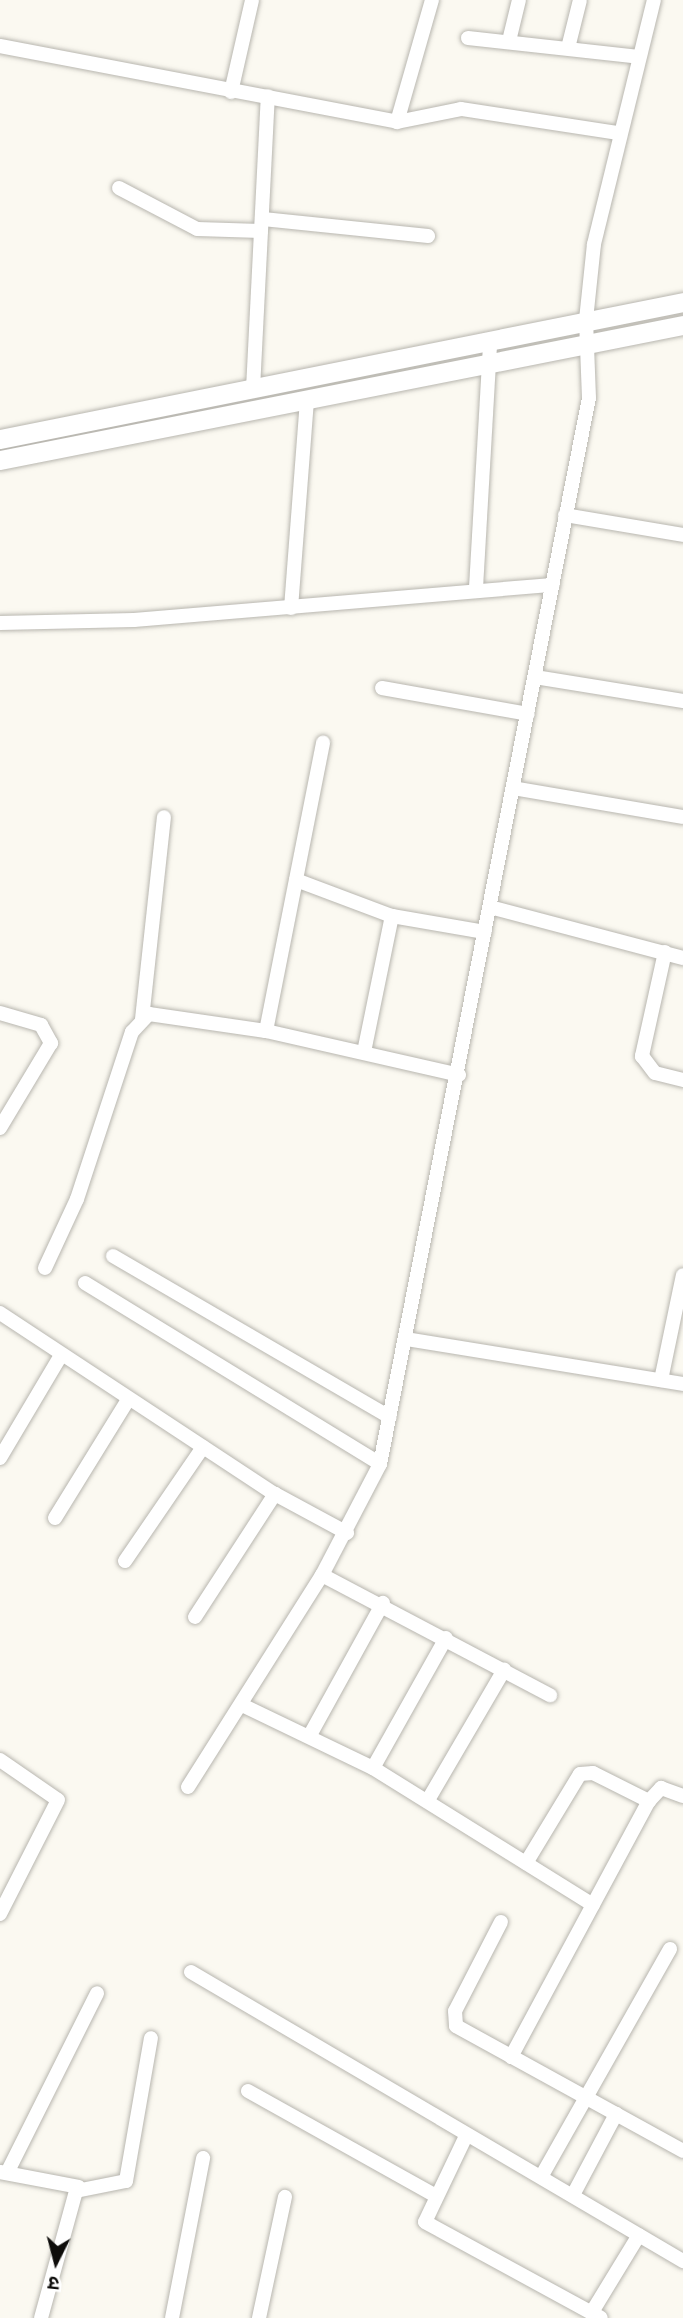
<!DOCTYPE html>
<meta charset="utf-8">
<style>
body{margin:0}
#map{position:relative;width:683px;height:2318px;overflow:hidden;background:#fbf9f1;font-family:Cabin,"Noto Sans Devanagari",sans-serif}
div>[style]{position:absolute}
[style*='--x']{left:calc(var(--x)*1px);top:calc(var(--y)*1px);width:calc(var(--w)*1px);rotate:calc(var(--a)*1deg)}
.roads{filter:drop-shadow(0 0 2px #b8b6af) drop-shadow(0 0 2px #b8b6af)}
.minor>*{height:14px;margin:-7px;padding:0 7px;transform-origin:7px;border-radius:7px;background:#fff}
.secondary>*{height:19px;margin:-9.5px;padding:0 9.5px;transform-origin:9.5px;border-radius:9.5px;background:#fff}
span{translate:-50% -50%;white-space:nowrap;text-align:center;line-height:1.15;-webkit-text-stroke:6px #fff;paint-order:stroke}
.north{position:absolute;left:21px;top:2227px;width:70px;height:70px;-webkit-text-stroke:5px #fff;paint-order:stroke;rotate:186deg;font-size:19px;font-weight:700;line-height:28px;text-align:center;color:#0e0d0b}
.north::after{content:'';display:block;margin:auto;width:24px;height:32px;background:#0e0d0b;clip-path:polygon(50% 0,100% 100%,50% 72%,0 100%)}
</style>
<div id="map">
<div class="roads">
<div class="minor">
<div style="--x:468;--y:38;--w:172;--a:6.3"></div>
<div style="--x:509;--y:41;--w:42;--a:-76.3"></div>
<div style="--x:0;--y:46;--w:404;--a:10.8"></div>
<div style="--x:397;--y:122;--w:65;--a:-11.5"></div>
<div style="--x:461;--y:109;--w:159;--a:8.7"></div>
<div style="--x:568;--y:48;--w:49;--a:-76"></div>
<div style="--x:231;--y:92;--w:94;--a:-77.1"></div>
<div style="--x:397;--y:122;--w:127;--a:-74"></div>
<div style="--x:119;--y:188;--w:88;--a:27.7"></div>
<div style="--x:197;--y:229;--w:64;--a:1.8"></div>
<div style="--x:263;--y:219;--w:166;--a:5.9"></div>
<div style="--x:253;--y:389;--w:293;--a:-87.1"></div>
<div style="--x:565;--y:515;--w:120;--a:9.6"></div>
<div style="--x:476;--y:588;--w:245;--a:-86.7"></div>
<div style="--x:291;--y:608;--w:209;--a:-85.6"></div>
<div style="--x:0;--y:623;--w:134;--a:-1.3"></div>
<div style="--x:134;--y:620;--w:420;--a:-4.8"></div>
<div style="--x:535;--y:677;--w:150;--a:9.2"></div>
<div style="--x:382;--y:688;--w:148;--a:10.1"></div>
<div style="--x:513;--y:788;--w:172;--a:9.7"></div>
<div style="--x:296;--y:880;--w:103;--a:20.6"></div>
<div style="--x:392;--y:916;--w:94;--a:9.8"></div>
<div style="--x:490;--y:907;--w:200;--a:14.8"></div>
<div style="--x:665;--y:952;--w:107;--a:102.5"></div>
<div style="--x:642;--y:1056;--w:21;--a:53"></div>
<div style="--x:655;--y:1073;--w:29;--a:14"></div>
<div style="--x:0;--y:1013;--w:43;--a:16.3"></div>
<div style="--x:41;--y:1025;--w:21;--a:61"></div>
<div style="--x:51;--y:1043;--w:99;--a:121"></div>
<div style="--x:142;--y:1019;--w:203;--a:-83.8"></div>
<div style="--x:266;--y:1031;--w:294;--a:-78.8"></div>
<div style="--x:364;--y:1052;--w:139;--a:-78.4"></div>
<div style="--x:113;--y:1256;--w:320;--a:30.2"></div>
<div style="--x:45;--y:1268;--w:76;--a:-65.1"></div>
<div style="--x:77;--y:1199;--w:176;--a:-71.8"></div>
<div style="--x:132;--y:1032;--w:25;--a:-47"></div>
<div style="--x:149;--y:1014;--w:118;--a:8.3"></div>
<div style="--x:266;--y:1031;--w:198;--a:12.8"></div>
<div style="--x:85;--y:1283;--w:346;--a:31.5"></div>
<div style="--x:0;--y:1313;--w:329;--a:33.4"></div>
<div style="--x:275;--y:1494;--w:82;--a:28.4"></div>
<div style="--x:406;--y:1339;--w:281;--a:9.2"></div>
<div style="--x:661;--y:1380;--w:107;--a:-78.2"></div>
<div style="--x:0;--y:1458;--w:117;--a:-59.3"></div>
<div style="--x:55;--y:1518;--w:139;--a:-58.3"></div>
<div style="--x:125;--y:1561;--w:138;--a:-55.6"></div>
<div style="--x:322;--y:1575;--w:258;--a:27.8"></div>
<div style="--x:195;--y:1617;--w:147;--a:-57"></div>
<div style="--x:242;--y:1705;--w:145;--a:25.7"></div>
<div style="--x:373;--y:1768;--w:259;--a:31.9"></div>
<div style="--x:310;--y:1735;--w:151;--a:-61.1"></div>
<div style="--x:0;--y:1760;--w:70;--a:34.6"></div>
<div style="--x:58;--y:1800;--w:128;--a:117"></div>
<div style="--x:373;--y:1768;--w:149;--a:-60.7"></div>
<div style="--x:188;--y:1787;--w:251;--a:-57.7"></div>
<div style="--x:322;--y:1575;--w:125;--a:-62.4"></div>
<div style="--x:380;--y:1464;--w:1086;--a:-78.91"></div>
<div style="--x:589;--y:398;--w:78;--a:-92.2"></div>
<div style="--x:586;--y:320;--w:76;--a:-84"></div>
<div style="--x:594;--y:244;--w:251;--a:-76.2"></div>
<div style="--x:428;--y:1800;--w:151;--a:-59.7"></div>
<div style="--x:526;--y:1863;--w:104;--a:-58.8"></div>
<div style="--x:580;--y:1774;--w:13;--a:-4"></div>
<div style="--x:593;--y:1773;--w:63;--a:26.6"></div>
<div style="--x:501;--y:1922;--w:100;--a:117.3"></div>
<div style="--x:455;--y:2011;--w:15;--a:86"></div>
<div style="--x:456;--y:2026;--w:259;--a:28.8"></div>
<div style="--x:191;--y:1972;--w:571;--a:30.43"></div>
<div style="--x:511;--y:2057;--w:291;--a:-61.7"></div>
<div style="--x:649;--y:1801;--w:18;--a:-47"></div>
<div style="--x:661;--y:1788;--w:23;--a:20"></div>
<div style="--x:248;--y:2091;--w:213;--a:29.2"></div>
<div style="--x:466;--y:2136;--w:95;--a:115.5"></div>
<div style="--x:425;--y:2222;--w:200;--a:28.6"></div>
<div style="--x:0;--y:2172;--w:80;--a:10.8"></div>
<div style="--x:7;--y:2173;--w:201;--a:-63.4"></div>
<div style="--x:541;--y:2177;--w:262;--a:-60.5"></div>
<div style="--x:573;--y:2195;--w:92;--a:-62"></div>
<div style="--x:592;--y:2312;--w:90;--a:-58.6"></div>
<div style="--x:41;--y:2318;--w:132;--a:-74.6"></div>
<div style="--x:76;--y:2191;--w:51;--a:-11.3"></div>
<div style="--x:126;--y:2181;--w:145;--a:-80.1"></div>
<div style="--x:172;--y:2318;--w:163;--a:-79"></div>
<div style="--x:259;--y:2318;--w:124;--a:-77.9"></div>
</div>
<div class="secondary">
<div style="--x:0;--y:439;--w:697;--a:-11.34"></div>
<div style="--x:0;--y:460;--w:696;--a:-11.18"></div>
</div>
</div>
<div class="north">उ</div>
</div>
